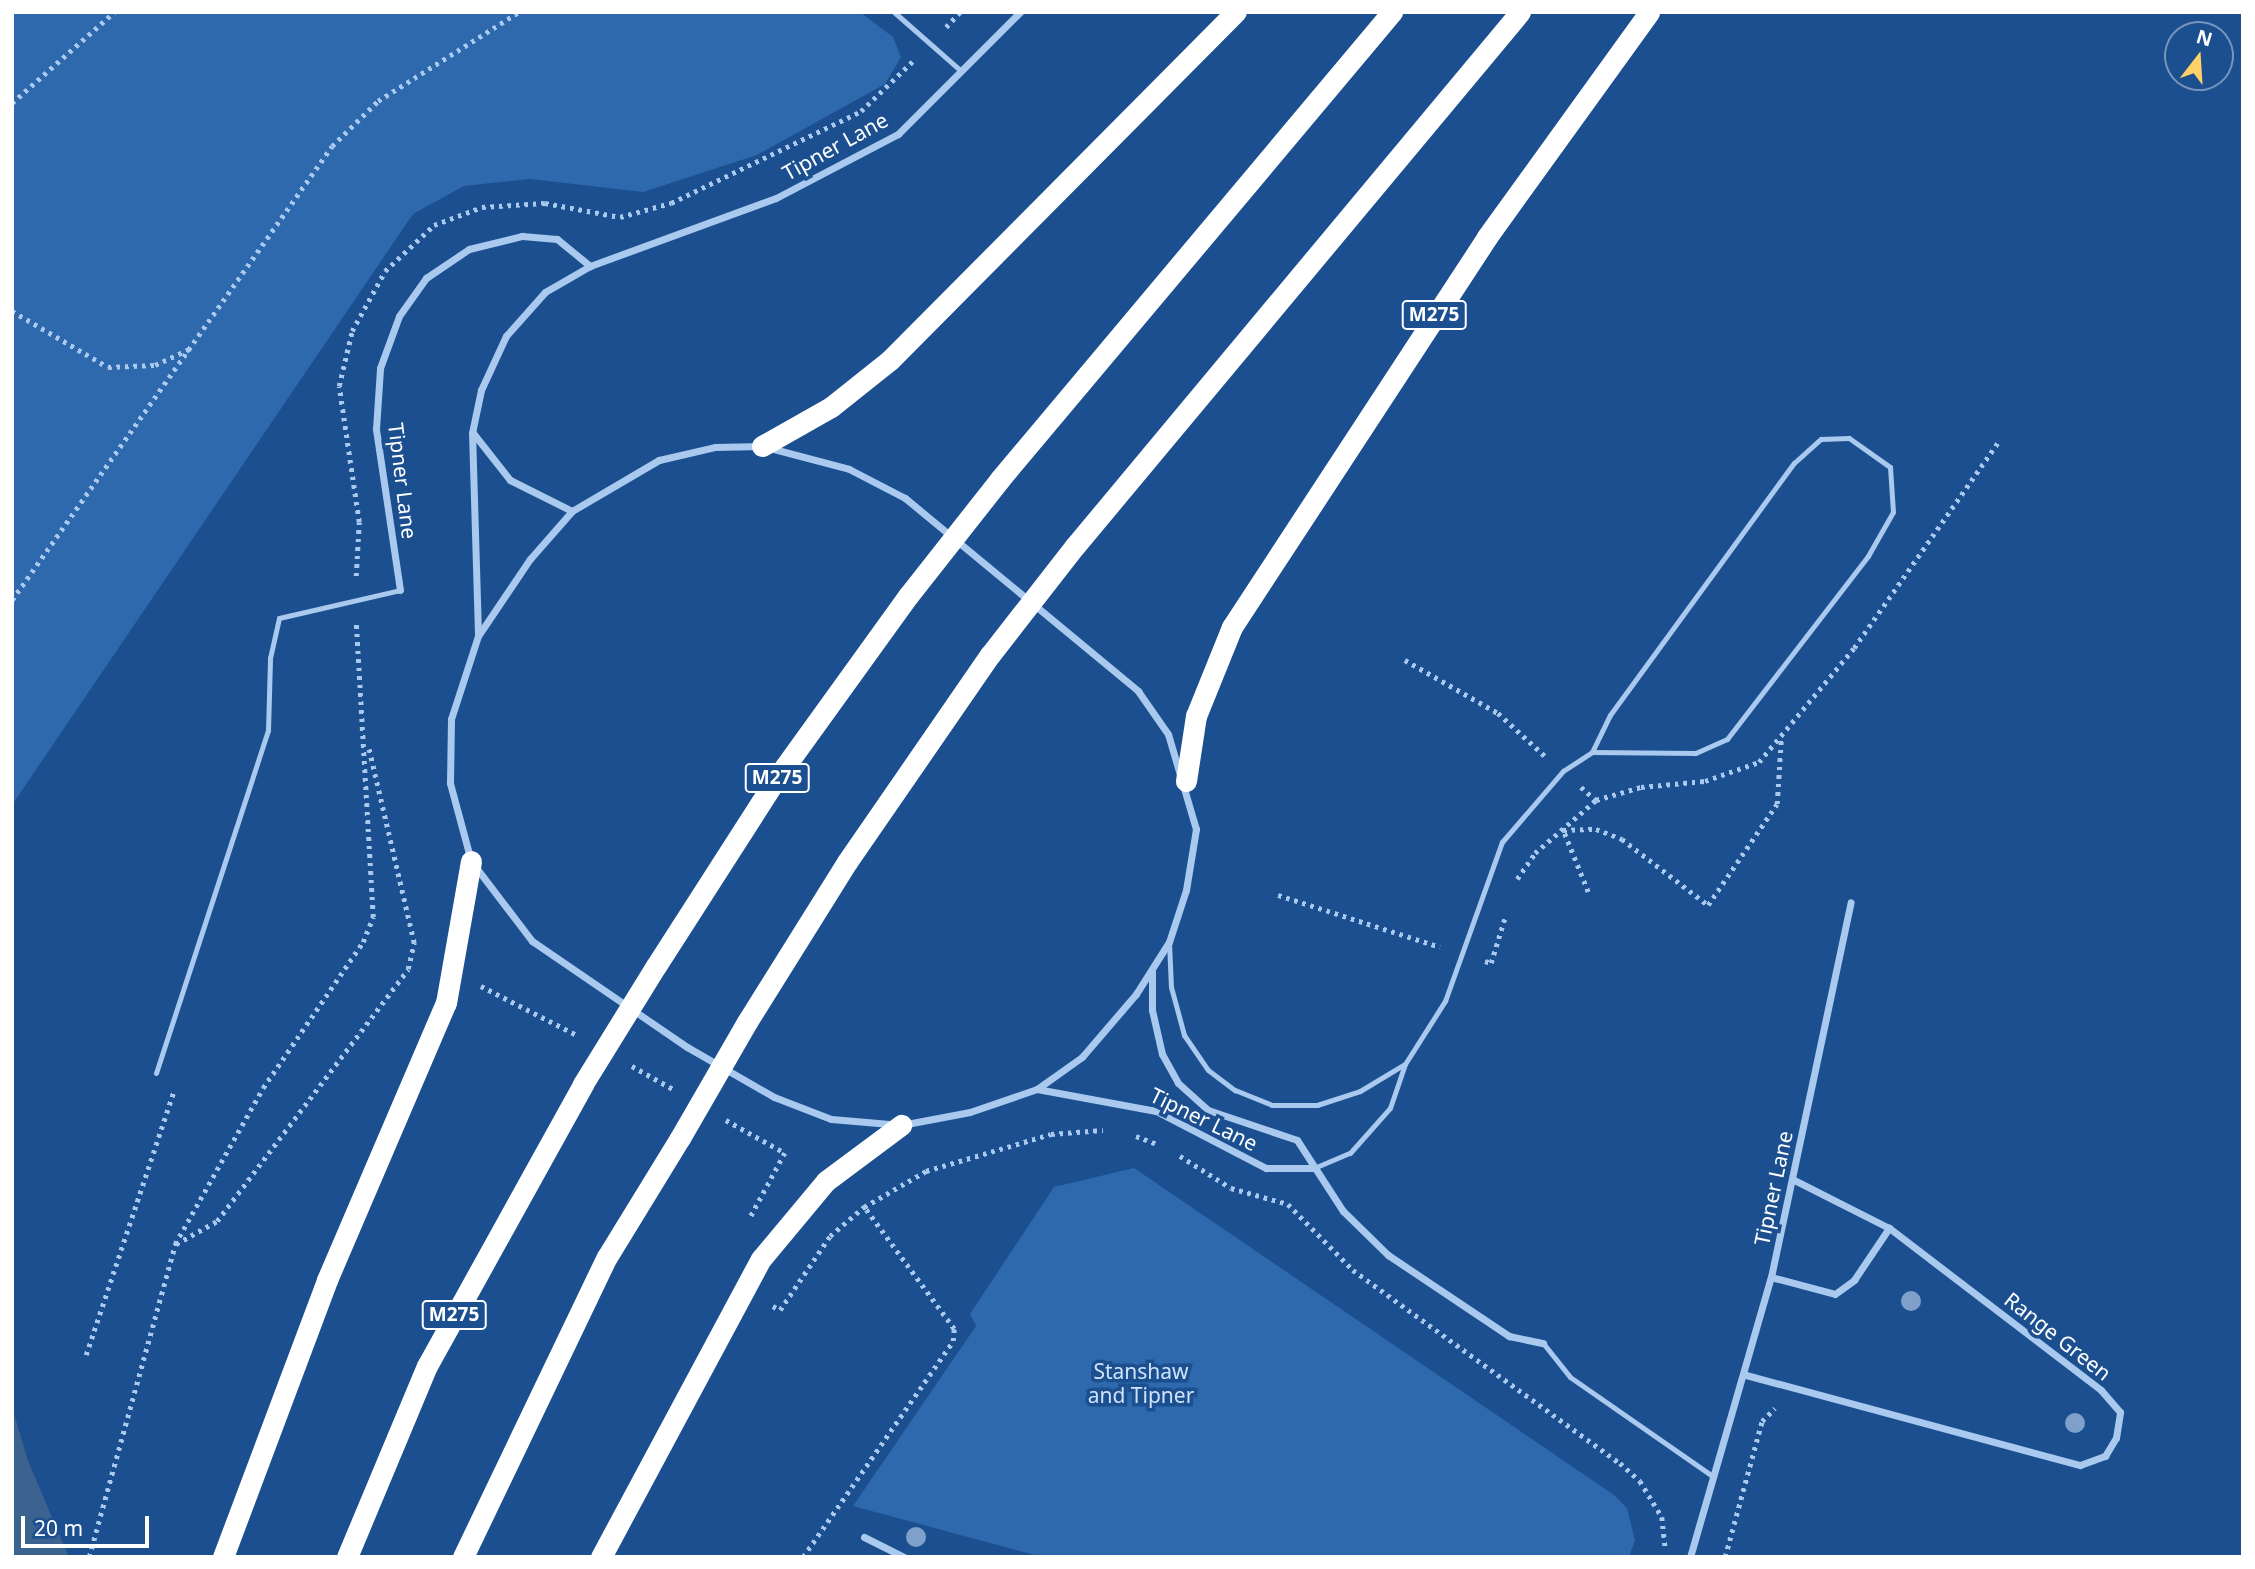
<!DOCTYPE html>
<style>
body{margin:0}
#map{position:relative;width:2255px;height:1569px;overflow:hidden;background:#1b4f8f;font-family:"Noto Sans",sans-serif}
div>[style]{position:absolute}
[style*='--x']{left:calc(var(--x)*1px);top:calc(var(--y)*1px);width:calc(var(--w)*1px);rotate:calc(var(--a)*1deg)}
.green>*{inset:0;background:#2e69ad}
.water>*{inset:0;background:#3c6290}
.path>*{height:4.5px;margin-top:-2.25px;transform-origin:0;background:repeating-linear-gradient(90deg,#a9c9ee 0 3.5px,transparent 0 8.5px)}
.lane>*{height:5px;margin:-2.5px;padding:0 2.5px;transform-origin:2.5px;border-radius:2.5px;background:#a9c9ee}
.street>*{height:7px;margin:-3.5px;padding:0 3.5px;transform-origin:3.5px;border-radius:3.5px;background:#a9c9ee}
.highway>*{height:21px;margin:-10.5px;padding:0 10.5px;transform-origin:10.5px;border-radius:10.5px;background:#fff}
.highway-bridge>*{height:21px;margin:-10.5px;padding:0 10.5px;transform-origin:10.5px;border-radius:10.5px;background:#fff}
.trees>*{width:20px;height:20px;margin:-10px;border-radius:50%;background:#7ea0ca}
span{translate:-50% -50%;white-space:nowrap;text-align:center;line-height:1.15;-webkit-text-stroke:7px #1b4f8f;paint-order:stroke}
.shield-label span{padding:2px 5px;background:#1b4f8f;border:2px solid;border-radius:5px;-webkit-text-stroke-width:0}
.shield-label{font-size:19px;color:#fff;font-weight:700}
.street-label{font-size:21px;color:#fff}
.park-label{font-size:21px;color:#cfe3fa}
.frame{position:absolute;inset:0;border:14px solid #fff;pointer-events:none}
.north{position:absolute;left:2164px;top:21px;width:70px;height:70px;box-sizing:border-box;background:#1b4f8f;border:2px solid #7695bc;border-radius:50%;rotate:17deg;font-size:19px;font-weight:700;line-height:28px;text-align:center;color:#fff}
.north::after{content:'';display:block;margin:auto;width:24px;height:32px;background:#ffd166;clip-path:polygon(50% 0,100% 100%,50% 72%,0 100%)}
.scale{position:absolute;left:21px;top:1516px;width:128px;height:32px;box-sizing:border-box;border:4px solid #fff;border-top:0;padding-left:9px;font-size:21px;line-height:24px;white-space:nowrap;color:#fff;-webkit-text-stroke:5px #1b4f8f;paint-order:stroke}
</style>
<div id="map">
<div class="green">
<div style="clip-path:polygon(12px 12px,860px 12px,893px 37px,901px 57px,885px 84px,757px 155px,643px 192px,530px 179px,464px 186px,413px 214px,12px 805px)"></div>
<div style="clip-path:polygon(1134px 1168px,1614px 1495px,1627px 1508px,1635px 1540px,1629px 1557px,1042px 1557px,853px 1506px,976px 1326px,970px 1314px,1054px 1187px)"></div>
</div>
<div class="water">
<div style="clip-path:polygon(12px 1407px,28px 1461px,69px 1557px,12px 1557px)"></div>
</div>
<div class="path">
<div style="--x:946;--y:27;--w:21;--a:-47"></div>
<div style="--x:12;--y:103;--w:137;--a:-41.7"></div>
<div style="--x:12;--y:311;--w:111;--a:30.3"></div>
<div style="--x:108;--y:367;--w:47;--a:-2.4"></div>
<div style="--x:155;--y:365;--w:38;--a:-25"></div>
<div style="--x:356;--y:576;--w:54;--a:-86.8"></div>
<div style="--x:359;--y:522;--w:137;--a:-98.4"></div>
<div style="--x:339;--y:386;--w:57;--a:-76.7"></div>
<div style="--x:352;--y:331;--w:68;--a:-61.2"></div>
<div style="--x:385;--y:271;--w:67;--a:-43.2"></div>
<div style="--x:434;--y:225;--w:51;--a:-20.6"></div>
<div style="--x:482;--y:207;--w:63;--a:-3.6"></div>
<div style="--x:545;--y:203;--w:76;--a:10.6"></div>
<div style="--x:620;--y:217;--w:53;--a:-15.4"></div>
<div style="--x:671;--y:203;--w:211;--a:-25.8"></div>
<div style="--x:861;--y:111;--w:72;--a:-43.9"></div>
<div style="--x:12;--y:600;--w:555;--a:-54.82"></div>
<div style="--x:332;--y:146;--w:64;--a:-44.4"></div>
<div style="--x:378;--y:101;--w:167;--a:-32.3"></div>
<div style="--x:1405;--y:660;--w:107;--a:29.7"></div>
<div style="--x:1498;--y:713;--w:64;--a:42.5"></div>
<div style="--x:1581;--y:787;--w:20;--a:41"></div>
<div style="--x:1517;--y:879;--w:32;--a:-55"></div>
<div style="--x:1535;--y:853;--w:81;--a:-41"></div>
<div style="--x:1596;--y:800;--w:47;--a:-16.1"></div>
<div style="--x:1641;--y:787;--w:64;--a:-5.4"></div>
<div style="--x:1705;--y:781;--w:57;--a:-19.4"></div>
<div style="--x:1759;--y:762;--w:148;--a:-50.2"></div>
<div style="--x:1854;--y:648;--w:253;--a:-55"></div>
<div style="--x:1588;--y:892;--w:67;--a:-112"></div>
<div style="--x:1563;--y:830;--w:33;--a:-2"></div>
<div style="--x:1596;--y:829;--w:28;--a:21"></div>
<div style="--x:1622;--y:839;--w:108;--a:37.5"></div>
<div style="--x:1708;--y:905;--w:122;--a:-55.7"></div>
<div style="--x:1777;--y:804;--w:64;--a:-86.4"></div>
<div style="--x:1278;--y:895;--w:170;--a:17.8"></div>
<div style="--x:1485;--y:961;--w:6;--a:18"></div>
<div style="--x:1491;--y:963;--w:48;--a:-73.1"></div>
<div style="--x:481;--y:986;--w:106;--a:27.1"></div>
<div style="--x:632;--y:1066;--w:47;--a:29.3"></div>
<div style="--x:726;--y:1120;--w:68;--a:29.2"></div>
<div style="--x:785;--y:1153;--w:74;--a:118.3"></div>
<div style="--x:1136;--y:1136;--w:22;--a:21"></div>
<div style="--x:1180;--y:1156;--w:60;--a:32.1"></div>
<div style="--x:1231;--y:1188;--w:59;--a:15.7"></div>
<div style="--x:1288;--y:1204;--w:93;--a:45.4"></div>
<div style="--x:1353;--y:1270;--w:329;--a:35.9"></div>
<div style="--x:1620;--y:1463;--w:27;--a:42"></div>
<div style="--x:1640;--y:1481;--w:42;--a:58.6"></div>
<div style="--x:1662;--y:1517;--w:30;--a:84"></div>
<div style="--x:176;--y:1244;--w:47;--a:-29.3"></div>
<div style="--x:217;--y:1221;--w:316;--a:-52.8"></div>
<div style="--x:408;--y:969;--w:27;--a:-77"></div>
<div style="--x:414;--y:943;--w:203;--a:-103.1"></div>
<div style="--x:773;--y:1306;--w:8;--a:30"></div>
<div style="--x:780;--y:1310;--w:89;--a:-56"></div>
<div style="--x:830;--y:1236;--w:45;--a:-40.5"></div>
<div style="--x:864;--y:1207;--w:72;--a:-30.1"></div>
<div style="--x:926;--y:1171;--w:130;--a:-16.5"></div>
<div style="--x:1051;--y:1134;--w:52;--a:-4.4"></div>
<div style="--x:86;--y:1355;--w:279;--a:-71.6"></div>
<div style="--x:89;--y:1557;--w:325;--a:-74.6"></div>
<div style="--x:175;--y:1244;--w:179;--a:-60.6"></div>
<div style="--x:263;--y:1088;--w:177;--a:-55.6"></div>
<div style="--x:363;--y:942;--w:27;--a:-68"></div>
<div style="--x:373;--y:917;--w:294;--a:-93.3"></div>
<div style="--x:803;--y:1557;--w:263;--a:-55.2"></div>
<div style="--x:953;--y:1341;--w:12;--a:-85"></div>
<div style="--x:954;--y:1329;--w:152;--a:-126.4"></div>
<div style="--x:1725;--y:1557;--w:141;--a:-74.8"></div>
<div style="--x:1762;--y:1421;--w:18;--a:-45"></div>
</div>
<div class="lane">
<div style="--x:894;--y:12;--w:88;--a:41.3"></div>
<div style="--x:1169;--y:942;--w:45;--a:87.5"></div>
<div style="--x:1171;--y:987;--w:50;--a:74.8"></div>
<div style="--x:1184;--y:1035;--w:42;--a:55.6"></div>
<div style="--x:1208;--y:1070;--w:34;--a:37"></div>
<div style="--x:1235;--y:1090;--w:40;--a:22"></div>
<div style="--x:1272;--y:1105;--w:45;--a:0"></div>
<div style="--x:1317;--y:1105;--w:45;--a:-18"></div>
<div style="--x:1360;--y:1091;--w:52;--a:-31"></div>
<div style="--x:156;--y:1073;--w:360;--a:-71.9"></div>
<div style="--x:268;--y:731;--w:73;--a:-88.4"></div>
<div style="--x:270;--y:658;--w:41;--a:-77.3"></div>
<div style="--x:279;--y:618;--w:124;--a:-13"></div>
<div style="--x:1314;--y:1168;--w:39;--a:-23"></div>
<div style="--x:1350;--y:1153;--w:60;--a:-48.4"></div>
<div style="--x:1390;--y:1108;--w:46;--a:-71.2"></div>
<div style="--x:1405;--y:1064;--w:75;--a:-57.6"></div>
<div style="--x:1445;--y:1001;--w:169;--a:-70.3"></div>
<div style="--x:1502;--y:842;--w:94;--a:-49.3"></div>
<div style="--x:1563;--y:771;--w:35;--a:-33"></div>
<div style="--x:1592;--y:752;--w:41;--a:-64.1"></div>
<div style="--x:1610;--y:715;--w:312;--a:-53.9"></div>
<div style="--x:1794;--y:463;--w:36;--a:-42"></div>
<div style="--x:1821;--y:439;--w:28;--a:-2"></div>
<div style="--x:1849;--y:438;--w:50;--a:35.3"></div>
<div style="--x:1890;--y:467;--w:45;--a:86.2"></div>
<div style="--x:1893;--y:512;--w:51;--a:119.6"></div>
<div style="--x:1868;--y:556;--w:231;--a:127.6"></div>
<div style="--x:1727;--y:739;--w:35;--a:156"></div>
<div style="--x:1695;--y:753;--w:103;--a:-179.4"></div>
<div style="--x:1543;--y:1343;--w:43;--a:51.5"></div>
<div style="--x:1570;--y:1377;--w:175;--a:34.8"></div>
</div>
<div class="street">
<div style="--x:473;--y:433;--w:60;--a:51.8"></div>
<div style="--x:510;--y:480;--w:69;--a:26.6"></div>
<div style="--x:762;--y:446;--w:90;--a:14.8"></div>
<div style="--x:849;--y:469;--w:63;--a:27.4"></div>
<div style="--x:905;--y:498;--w:303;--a:39.6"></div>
<div style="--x:1138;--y:691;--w:52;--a:55.1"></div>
<div style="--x:1168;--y:734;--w:99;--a:73.6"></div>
<div style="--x:1196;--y:829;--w:62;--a:99.3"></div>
<div style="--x:1186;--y:890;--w:55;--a:108.1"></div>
<div style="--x:1169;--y:942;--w:62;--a:122.4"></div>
<div style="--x:1136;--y:994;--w:83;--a:130.6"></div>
<div style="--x:1082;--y:1057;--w:55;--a:144.6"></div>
<div style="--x:1037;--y:1089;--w:71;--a:161.1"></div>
<div style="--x:970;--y:1112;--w:70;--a:169.3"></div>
<div style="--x:901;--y:1125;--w:70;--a:-175.1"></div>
<div style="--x:831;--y:1119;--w:61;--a:-158.9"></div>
<div style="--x:774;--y:1097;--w:100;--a:-150.1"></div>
<div style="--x:687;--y:1047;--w:188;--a:-145.6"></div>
<div style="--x:532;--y:941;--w:101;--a:-127.3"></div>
<div style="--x:471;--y:861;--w:81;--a:-105.1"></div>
<div style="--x:450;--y:783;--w:64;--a:-89.1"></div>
<div style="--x:451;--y:719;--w:87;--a:-72"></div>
<div style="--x:478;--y:636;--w:93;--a:-56"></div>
<div style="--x:530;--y:559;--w:64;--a:-48.8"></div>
<div style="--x:572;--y:511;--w:101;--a:-30.4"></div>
<div style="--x:659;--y:460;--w:57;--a:-13.1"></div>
<div style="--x:715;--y:447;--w:47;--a:-1.2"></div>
<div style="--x:400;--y:590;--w:163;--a:-98.5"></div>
<div style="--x:376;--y:429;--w:61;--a:-86.2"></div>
<div style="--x:380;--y:368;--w:55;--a:-69.9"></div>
<div style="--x:399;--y:316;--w:47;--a:-54.6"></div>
<div style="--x:426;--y:278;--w:52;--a:-34"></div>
<div style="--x:469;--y:249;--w:55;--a:-13.8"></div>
<div style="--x:522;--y:236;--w:35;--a:5"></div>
<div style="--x:557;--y:239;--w:43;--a:39.3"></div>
<div style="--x:478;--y:634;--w:201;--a:-91.7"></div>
<div style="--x:472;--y:433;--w:44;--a:-78.2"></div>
<div style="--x:481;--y:390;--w:60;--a:-65.2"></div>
<div style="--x:506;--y:336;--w:59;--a:-48.4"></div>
<div style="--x:545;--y:292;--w:52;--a:-30"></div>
<div style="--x:590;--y:266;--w:198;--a:-20.1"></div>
<div style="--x:776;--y:198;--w:138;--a:-27.7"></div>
<div style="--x:898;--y:134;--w:173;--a:-45"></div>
<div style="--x:1152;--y:971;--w:39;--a:90"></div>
<div style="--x:1152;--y:1010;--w:45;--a:77.2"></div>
<div style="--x:1162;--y:1054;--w:33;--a:61"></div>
<div style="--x:1178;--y:1083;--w:40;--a:42"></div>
<div style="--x:1208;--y:1110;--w:94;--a:18.6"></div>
<div style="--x:1297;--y:1140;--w:85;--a:57.1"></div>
<div style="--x:1343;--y:1211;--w:63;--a:44.4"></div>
<div style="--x:1388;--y:1255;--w:146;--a:33.8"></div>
<div style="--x:1509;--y:1336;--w:35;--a:12"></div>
<div style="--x:1037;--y:1089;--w:121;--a:10.5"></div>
<div style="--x:1156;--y:1111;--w:124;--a:27.4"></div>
<div style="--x:1266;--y:1168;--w:48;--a:0"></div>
<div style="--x:1771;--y:1277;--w:66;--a:14.9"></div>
<div style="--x:1835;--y:1294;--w:24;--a:-36"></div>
<div style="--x:1854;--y:1280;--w:63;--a:-56.1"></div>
<div style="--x:1746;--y:1375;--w:346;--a:15.1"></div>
<div style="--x:2080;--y:1465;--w:27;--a:-20"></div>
<div style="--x:2105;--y:1456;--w:21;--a:-59"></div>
<div style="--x:2116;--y:1438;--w:26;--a:-81"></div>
<div style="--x:2120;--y:1412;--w:29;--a:-131"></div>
<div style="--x:2101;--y:1390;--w:267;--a:-142.6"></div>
<div style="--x:1889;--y:1228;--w:106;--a:-153.2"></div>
<div style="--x:864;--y:1537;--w:45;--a:26.6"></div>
<div style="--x:1690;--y:1557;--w:291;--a:-73.9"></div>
<div style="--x:1771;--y:1277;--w:383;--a:-78"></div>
</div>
<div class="highway">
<div style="--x:762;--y:446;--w:79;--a:-29.5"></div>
<div style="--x:831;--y:407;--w:75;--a:-38.5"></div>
<div style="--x:890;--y:360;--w:491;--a:-45.2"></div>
<div style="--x:1000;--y:479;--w:610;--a:-49.99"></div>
<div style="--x:1075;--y:546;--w:695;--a:-50.19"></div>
<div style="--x:1186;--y:781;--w:66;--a:-81.3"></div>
<div style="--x:1196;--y:716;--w:96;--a:-68"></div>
<div style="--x:1232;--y:627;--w:466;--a:-56.8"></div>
<div style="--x:1487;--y:237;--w:277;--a:-54.2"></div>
<div style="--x:656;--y:966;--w:222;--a:-57.3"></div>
<div style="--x:776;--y:779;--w:226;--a:-54.2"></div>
<div style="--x:747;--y:1022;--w:189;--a:-58"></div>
<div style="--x:847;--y:862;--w:252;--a:-55.4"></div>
<div style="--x:223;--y:1557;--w:296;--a:-69.4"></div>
<div style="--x:327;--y:1280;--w:301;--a:-66.8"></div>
<div style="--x:446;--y:1003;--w:144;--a:-80"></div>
<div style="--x:347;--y:1557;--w:207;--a:-67.3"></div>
<div style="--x:427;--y:1366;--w:322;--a:-61"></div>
<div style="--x:463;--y:1557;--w:333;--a:-64.4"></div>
<div style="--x:607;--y:1257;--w:140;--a:-58.5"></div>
<div style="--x:601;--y:1557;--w:338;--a:-61.8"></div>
<div style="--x:761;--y:1259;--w:102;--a:-50.2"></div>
<div style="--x:826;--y:1181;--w:94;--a:-36.7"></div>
</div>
<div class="highway-bridge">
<div style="--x:908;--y:596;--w:149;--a:-51.8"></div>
<div style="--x:990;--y:655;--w:138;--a:-52.1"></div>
<div style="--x:583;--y:1084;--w:139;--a:-58.3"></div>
<div style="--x:680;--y:1138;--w:134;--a:-60"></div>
</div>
<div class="trees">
<div style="left:1911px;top:1301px"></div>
<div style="left:2075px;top:1423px"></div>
<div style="left:916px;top:1537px"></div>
</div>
<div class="shield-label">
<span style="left:1434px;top:315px">M275</span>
<span style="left:777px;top:778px">M275</span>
<span style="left:454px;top:1315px">M275</span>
</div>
<div class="street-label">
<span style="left:835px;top:146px;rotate:-29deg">Tipner Lane</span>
<span style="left:403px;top:481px;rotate:83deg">Tipner Lane</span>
<span style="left:1204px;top:1119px;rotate:26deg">Tipner Lane</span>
<span style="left:1773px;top:1188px;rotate:-78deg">Tipner Lane</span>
<span style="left:2058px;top:1336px;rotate:38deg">Range Green</span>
</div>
<div class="park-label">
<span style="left:1141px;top:1383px">Stanshaw<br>and Tipner</span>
</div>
<div class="frame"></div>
<div class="north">N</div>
<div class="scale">20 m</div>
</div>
